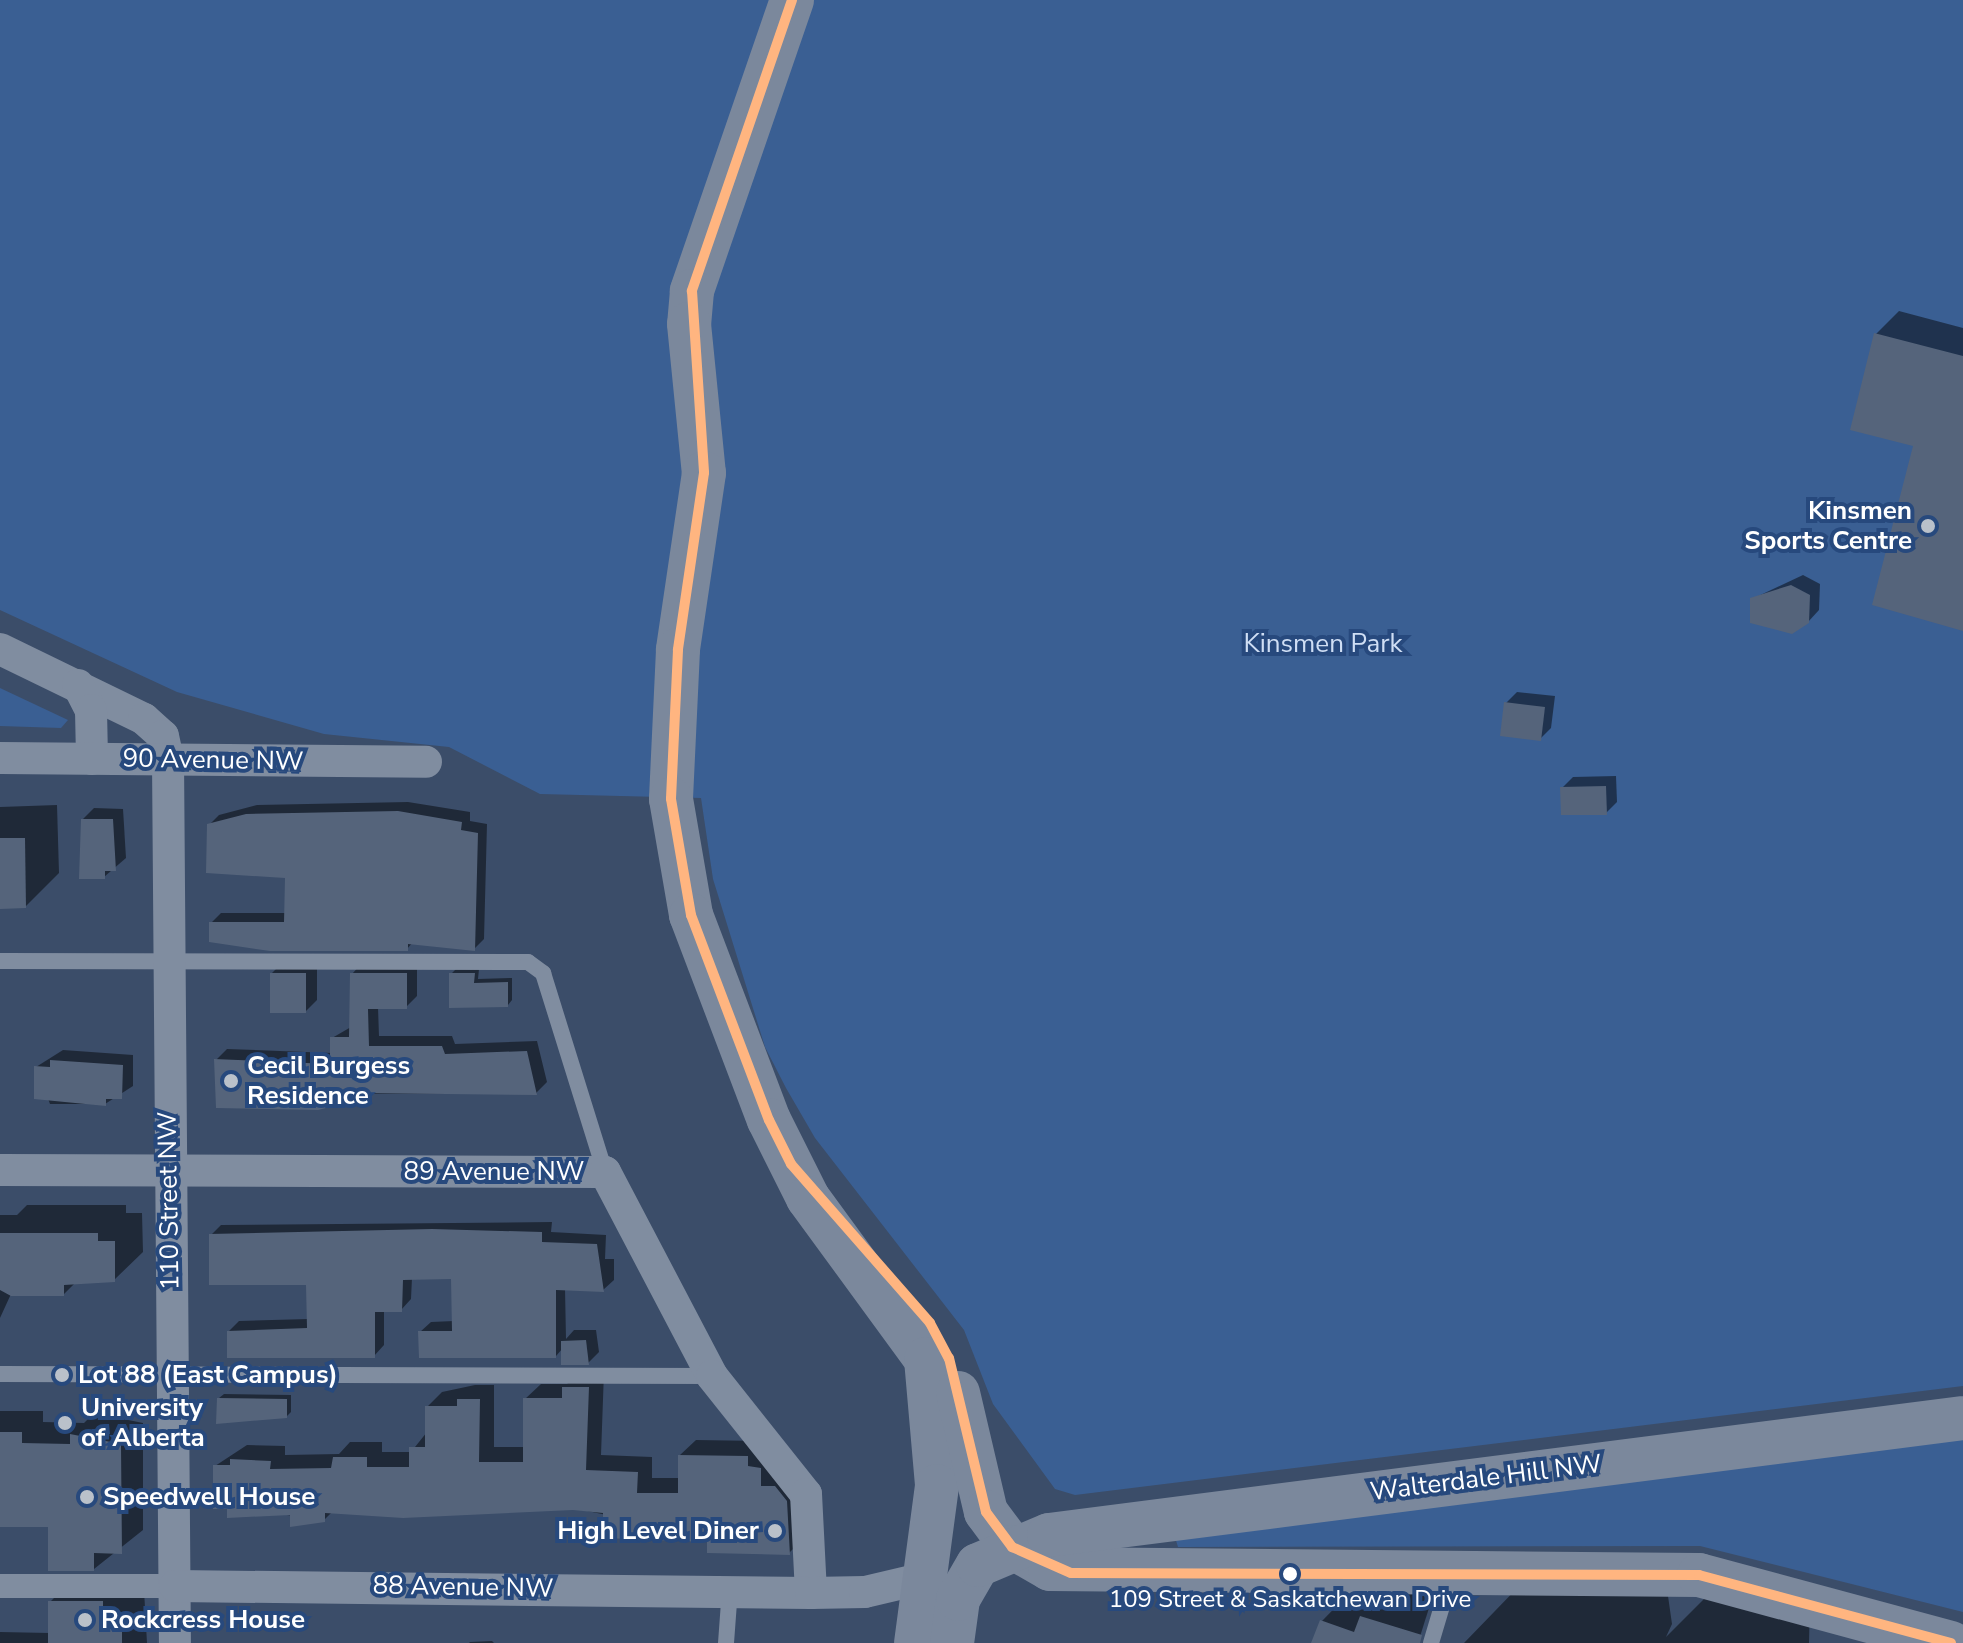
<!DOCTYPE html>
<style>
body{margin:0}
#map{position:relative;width:1963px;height:1643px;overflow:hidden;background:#3b4d69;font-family:"Nunito Sans",sans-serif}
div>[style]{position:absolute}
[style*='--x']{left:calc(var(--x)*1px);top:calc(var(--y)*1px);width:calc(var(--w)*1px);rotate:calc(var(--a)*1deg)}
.green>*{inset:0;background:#3a5f93}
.shadow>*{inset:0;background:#0007}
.building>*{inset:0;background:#55647b}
.service>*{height:16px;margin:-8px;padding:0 8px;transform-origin:8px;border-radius:8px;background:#808da0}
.pedestrian>*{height:24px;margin:-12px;padding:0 12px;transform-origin:12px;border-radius:12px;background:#808da0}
.minor>*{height:32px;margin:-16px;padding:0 16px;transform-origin:16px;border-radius:16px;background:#808da0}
.secondary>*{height:44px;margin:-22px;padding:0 22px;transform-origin:22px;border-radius:22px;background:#7b889c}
.bus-1>*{height:10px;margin:-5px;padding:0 5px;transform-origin:5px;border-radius:5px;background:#ffb580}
.dots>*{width:22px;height:22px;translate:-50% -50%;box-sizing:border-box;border:4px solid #27497d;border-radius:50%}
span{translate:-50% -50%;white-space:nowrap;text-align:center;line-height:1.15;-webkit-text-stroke:8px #27497d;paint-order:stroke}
.bus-label{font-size:24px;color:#fff}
.poi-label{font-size:26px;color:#fff;font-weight:700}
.right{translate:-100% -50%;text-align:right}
.left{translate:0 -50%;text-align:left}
.park-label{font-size:26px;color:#cfdef4}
.street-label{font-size:26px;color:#fff}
</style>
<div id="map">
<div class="green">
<div style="clip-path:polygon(0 0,1963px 0,1963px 1386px,1075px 1495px,1055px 1489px,993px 1404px,964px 1330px,815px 1138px,786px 1088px,765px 1047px,713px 879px,701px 798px,540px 794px,449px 747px,324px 734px,177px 692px,0 610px)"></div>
<div style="clip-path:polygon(0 688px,68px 720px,61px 728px,0 726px)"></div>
<div style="clip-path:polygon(1963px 1427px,1963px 1612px,1700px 1546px,1178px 1547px,1174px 1534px)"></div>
</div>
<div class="shadow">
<div style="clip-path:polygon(1899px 311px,1963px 328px,1963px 628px,1915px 444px,1876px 334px)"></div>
<div style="clip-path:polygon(1803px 575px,1820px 584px,1819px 610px,1808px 622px,1752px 599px)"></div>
<div style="clip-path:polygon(1517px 692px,1555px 696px,1551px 728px,1540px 739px,1506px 703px)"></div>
<div style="clip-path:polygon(1616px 776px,1617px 802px,1606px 813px,1562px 788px,1573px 777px)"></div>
<div style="clip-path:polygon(408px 802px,470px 812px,470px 821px,487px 824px,484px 939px,474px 949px,413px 942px,407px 949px,211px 923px,221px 913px,286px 913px,287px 876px,209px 825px,219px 815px,257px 805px)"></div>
<div style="clip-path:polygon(57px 805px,59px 873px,26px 906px,0 907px,0 807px)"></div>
<div style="clip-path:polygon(94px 808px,123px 809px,126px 858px,104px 877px,83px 819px)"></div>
<div style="clip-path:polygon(283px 962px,317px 962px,317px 1000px,306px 1011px,272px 973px)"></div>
<div style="clip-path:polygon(362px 963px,417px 963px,417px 996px,406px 1007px,378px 1007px,379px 1036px,452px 1036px,455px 1044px,537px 1041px,547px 1082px,536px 1093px,336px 1094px,326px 1106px,216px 1060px,227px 1049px,332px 1053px,332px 1038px,351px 1027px,352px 974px)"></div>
<div style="clip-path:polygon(456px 969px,479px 969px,478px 979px,512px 978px,512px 1000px,508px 1005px,451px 974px)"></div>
<div style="clip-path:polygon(63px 1050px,133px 1055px,133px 1086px,105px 1104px,50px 1104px,36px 1067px)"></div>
<div style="clip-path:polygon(27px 1205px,126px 1205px,126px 1213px,142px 1213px,143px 1252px,114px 1280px,75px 1283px,64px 1294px,11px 1294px,0 1318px,0 1215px,17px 1215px)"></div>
<div style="clip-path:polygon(552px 1222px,551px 1232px,606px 1235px,605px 1259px,614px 1259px,614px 1280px,603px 1290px,565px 1288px,566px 1339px,574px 1330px,596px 1330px,599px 1352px,588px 1363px,563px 1348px,556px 1356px,420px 1332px,431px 1322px,454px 1321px,453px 1277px,412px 1278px,411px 1299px,401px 1310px,384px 1310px,384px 1345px,374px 1356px,229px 1331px,239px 1321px,308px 1319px,308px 1283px,211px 1235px,221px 1225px)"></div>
<div style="clip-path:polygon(579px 1372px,604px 1372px,601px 1455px,652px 1457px,652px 1478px,680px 1478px,680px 1455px,696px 1440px,762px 1441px,791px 1471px,805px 1537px,789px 1553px,573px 1508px,333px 1511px,324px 1520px,229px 1507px,215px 1466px,247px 1445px,285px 1446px,285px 1455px,339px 1454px,350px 1442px,382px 1442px,382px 1452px,411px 1452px,427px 1432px,427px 1407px,442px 1392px,475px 1385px,494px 1385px,494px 1447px,525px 1447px,525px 1399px,541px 1384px,567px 1384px)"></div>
<div style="clip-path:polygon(224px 1394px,291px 1395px,291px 1412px,286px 1417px,219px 1398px)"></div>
<div style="clip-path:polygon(0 1411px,43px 1411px,43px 1422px,84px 1423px,94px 1413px,143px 1423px,143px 1530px,94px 1569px,50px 1525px,0 1526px)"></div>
<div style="clip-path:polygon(72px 1580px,144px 1590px,147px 1643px,0 1643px,0 1632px,50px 1633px,50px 1602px)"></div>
<div style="clip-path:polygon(1524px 1581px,1666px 1582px,1672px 1624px,1666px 1637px,1712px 1591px,1810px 1598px,1809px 1643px,1464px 1643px)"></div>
<div style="clip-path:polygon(1358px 1584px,1434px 1592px,1418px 1643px,1313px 1643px,1322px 1621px)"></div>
<div style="clip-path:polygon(492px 1641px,494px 1643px,469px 1643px,470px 1642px)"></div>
</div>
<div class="building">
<div style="clip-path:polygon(1874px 333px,1963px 356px,1963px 631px,1872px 605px,1913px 446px,1850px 430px)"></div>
<div style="clip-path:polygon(1791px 585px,1810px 595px,1809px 623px,1792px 634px,1750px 623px,1750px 598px)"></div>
<div style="clip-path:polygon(1504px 702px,1545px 707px,1541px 741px,1500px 736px)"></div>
<div style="clip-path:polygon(1606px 786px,1607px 815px,1561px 815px,1560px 787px)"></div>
<div style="clip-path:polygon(398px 811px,462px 822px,461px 830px,478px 833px,475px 951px,408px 944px,408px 951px,270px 951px,209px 942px,209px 922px,284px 922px,285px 878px,206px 873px,207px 824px,246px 814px)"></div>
<div style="clip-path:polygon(81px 819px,113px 819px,116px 871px,105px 871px,105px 879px,79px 879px)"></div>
<div style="clip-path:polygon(0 838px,25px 838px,26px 908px,0 909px)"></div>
<div style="clip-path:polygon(270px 973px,306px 973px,306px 1013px,270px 1013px)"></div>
<div style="clip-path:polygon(350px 973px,407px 973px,407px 1009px,368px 1009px,369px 1046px,442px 1046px,445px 1054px,527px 1051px,537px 1095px,362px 1093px,327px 1096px,326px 1108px,318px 1110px,216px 1108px,214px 1059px,330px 1064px,330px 1037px,349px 1037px)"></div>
<div style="clip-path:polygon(449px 973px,475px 973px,474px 983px,508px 982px,508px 1007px,449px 1008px)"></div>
<div style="clip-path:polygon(50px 1060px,123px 1065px,122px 1099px,106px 1099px,106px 1106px,34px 1099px,34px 1066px,50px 1067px)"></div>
<div style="clip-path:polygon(432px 1229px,542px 1232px,542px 1242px,597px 1244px,604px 1292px,556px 1290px,556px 1358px,419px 1358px,418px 1331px,452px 1331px,451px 1279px,403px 1280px,402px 1312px,375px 1312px,375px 1358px,227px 1358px,227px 1331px,307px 1328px,306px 1285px,209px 1285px,209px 1234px)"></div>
<div style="clip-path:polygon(0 1233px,98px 1233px,98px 1241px,115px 1241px,115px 1282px,64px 1285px,64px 1296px,11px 1296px,0 1290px)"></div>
<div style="clip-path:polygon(586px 1340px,589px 1365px,561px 1365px,561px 1341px)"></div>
<div style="clip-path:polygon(562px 1387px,589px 1387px,586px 1470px,638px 1472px,637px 1493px,678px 1493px,678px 1455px,748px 1456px,748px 1466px,761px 1468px,761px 1486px,775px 1486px,787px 1501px,790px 1555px,707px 1553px,707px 1542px,603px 1538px,603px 1513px,573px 1510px,403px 1518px,325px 1513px,325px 1522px,290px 1527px,290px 1515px,227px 1518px,227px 1509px,213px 1509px,213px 1465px,230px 1465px,230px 1459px,271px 1461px,270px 1469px,331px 1468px,333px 1457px,367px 1457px,367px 1467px,409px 1467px,409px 1447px,425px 1447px,425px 1406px,457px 1406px,457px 1399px,480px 1399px,479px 1462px,523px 1462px,523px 1398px,562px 1398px)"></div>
<div style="clip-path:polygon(217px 1398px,287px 1399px,287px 1418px,216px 1424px)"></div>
<div style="clip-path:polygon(0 1432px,22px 1432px,22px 1443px,70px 1444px,70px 1434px,121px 1444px,122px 1554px,94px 1553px,94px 1571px,48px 1571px,48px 1527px,0 1527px)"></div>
<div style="clip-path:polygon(48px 1601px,103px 1601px,103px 1612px,122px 1612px,122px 1643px,48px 1643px)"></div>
<div style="clip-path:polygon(1360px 1616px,1422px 1635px,1420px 1643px,1311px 1643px,1320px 1620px,1354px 1632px)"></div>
</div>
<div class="service">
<div style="--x:0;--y:961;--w:528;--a:0.11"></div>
<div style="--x:528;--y:962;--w:19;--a:36"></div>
<div style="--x:543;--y:973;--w:208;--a:72.7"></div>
<div style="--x:0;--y:1374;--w:712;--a:0.16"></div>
<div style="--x:726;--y:1643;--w:54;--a:-85.8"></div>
<div style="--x:1431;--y:1643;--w:70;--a:-73.4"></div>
</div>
<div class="pedestrian">
<div style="--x:0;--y:1586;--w:175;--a:0"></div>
</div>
<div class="minor">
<div style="--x:0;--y:649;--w:160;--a:25.9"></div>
<div style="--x:144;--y:719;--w:25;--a:42"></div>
<div style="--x:163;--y:736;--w:25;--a:78"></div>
<div style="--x:168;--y:760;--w:883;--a:89.55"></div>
<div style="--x:78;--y:685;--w:28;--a:63"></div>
<div style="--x:91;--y:710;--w:49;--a:88.8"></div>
<div style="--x:0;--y:758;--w:426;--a:0.5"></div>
<div style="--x:0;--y:1170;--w:605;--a:0.19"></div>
<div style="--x:605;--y:1172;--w:230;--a:62.3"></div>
<div style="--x:712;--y:1376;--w:151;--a:51.5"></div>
<div style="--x:806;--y:1494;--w:99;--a:87.1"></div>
<div style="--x:175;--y:1586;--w:636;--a:0.63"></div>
<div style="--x:811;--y:1593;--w:54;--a:-1.1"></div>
<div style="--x:865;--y:1592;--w:61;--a:-13.3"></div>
</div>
<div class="secondary">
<div style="--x:792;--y:0;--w:308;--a:109"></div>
<div style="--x:692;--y:291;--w:33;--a:95"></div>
<div style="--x:689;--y:324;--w:150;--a:84.3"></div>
<div style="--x:704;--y:473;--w:179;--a:98.4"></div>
<div style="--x:678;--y:650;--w:149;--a:92.7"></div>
<div style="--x:671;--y:799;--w:118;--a:80.2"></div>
<div style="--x:691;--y:915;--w:219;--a:69.2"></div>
<div style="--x:769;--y:1120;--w:87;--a:63.4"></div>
<div style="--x:808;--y:1198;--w:200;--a:53.8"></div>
<div style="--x:926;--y:1359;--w:127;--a:85"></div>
<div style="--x:937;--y:1486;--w:158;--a:97.6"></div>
<div style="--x:958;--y:1393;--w:122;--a:76.8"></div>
<div style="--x:986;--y:1512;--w:44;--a:53.4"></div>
<div style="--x:1012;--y:1547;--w:44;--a:30.1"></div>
<div style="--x:1050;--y:1569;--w:649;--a:0.53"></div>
<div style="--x:1699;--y:1575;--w:261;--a:15.1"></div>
<div style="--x:952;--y:1643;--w:44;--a:-82.2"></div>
<div style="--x:958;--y:1599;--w:39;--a:-60"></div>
<div style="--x:978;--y:1565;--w:77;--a:-22.9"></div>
<div style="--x:1049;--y:1535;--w:921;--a:-7.29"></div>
</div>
<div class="bus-1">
<div style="--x:792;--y:0;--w:308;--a:109"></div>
<div style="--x:692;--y:291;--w:182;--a:86.2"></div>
<div style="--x:704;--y:473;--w:179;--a:98.4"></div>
<div style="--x:678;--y:650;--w:149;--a:92.7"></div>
<div style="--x:671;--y:799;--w:118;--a:80.2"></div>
<div style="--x:691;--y:915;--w:219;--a:69.2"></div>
<div style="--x:769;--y:1120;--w:49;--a:63.4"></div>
<div style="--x:791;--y:1164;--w:211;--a:48.8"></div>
<div style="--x:930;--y:1323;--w:40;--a:62"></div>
<div style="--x:949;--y:1358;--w:158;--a:76.5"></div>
<div style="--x:986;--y:1512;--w:44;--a:53.4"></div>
<div style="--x:1012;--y:1547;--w:64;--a:23.8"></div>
<div style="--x:1071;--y:1573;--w:628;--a:0.18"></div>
<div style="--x:1699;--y:1575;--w:261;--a:15.1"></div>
</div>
<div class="dots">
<div style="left:1928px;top:526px;background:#bac1ca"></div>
<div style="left:231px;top:1081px;background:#bac1ca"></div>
<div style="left:62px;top:1375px;background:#bac1ca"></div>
<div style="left:65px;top:1423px;background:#bac1ca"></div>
<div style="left:87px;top:1497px;background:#bac1ca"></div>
<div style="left:775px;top:1531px;background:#bac1ca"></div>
<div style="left:1290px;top:1574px;background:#fff"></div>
<div style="left:85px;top:1620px;background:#bac1ca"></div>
</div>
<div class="bus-label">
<span style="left:1290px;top:1600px">109 Street &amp; Saskatchewan Drive</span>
</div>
<div class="poi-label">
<span class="right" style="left:1912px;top:526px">Kinsmen<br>Sports Centre</span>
<span class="left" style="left:247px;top:1081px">Cecil Burgess<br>Residence</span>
<span class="left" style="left:78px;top:1375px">Lot 88 (East Campus)</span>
<span class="left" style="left:81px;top:1423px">University<br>of Alberta</span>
<span class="left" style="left:103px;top:1497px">Speedwell House</span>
<span class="right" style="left:759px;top:1531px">High Level Diner</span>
<span class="left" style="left:101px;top:1620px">Rockcress House</span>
</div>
<div class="park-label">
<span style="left:1323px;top:644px">Kinsmen Park</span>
</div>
<div class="street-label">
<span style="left:213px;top:760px;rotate:1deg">90 Avenue NW</span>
<span style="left:494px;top:1172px">89 Avenue NW</span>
<span style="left:169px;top:1201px;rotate:-91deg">110 Street NW</span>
<span style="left:1486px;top:1478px;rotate:-7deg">Walterdale Hill NW</span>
<span style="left:463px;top:1587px;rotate:1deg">88 Avenue NW</span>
</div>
</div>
